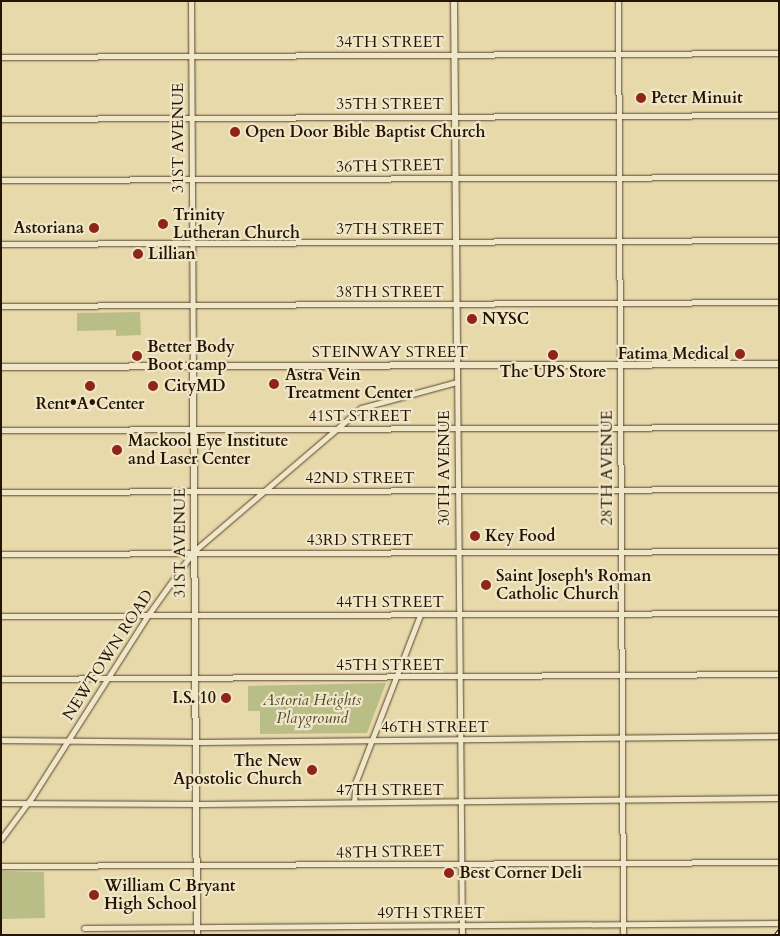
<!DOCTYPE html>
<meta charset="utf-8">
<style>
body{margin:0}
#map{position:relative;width:780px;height:936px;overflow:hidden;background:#e8d9ab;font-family:Cardo,serif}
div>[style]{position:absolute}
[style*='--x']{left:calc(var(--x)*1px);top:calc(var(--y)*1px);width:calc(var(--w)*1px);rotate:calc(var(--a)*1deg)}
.green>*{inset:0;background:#b9be87}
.roads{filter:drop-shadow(0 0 1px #56452d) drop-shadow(0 0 1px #56452d)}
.minor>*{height:5px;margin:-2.5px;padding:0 2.5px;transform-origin:2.5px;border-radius:2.5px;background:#f0e6c8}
.tertiary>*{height:6px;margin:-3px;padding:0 3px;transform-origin:3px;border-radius:3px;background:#f0e6c8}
.rail>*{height:4px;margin-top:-2px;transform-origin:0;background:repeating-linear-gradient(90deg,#f0e6c8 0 5.5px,#261403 0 11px);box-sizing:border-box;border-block:1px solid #261403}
.dots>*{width:14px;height:14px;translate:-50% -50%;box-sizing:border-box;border:2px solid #f0e6c8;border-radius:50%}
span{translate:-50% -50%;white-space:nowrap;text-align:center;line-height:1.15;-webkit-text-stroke:4.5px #f0e6c8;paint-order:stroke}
.street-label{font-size:16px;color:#261403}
.poi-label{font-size:16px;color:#261403;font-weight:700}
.left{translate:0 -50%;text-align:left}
.right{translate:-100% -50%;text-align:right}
.park-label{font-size:16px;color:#52472b;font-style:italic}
.frame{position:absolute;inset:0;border:2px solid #261403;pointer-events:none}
</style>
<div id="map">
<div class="green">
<div style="clip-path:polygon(140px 312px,141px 335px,116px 336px,116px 330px,77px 331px,77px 313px)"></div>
<div style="clip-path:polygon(386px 683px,367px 733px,260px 734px,260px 711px,248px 711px,248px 686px)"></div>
<div style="clip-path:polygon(1px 871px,44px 872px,45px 918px,1px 919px)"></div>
</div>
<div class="roads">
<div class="minor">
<div style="--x:191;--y:1;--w:365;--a:89.7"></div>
<div style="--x:618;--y:1;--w:934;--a:89.69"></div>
<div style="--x:1;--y:57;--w:778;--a:-0.29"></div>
<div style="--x:1;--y:119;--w:778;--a:-0.29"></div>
<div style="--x:1;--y:180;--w:778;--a:-0.22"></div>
<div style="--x:1;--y:244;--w:778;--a:-0.29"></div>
<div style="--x:1;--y:306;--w:778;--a:-0.29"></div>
<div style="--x:457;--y:365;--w:570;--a:89.5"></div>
<div style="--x:1;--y:430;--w:778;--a:-0.22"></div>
<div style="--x:1;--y:492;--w:778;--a:-0.22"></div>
<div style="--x:1;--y:554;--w:778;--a:-0.22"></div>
<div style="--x:1;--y:616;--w:778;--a:-0.22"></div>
<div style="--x:1;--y:679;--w:778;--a:-0.37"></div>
<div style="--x:1;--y:740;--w:201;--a:0.6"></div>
<div style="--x:202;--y:742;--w:577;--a:-0.6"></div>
<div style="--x:354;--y:802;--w:21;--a:-85"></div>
<div style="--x:356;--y:781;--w:178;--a:-68.9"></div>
<div style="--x:1;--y:803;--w:201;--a:0.3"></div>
<div style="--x:202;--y:804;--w:577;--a:-0.6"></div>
<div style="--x:1;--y:839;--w:52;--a:-53.6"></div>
<div style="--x:32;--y:797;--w:216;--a:-57.5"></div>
<div style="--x:148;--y:615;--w:77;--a:-54.5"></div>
<div style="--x:193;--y:552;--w:221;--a:-40.6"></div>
<div style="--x:361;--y:408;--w:99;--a:-15.2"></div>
<div style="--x:1;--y:866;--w:778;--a:-0.29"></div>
<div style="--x:84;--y:928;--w:695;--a:-0.41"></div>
<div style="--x:197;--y:935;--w:8;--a:-90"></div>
</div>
<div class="tertiary">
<div style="--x:454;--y:1;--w:364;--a:89.5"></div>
<div style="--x:193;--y:366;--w:561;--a:89.59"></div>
<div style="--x:1;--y:367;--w:778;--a:-0.22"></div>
</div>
</div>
<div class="rail">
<div style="--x:776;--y:935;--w:5;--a:-53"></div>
</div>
<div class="dots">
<div style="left:641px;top:98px;background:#8f2418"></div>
<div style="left:235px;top:132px;background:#8f2418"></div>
<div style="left:163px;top:224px;background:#8f2418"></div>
<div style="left:94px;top:228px;background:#8f2418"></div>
<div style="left:138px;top:254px;background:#8f2418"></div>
<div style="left:472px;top:319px;background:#8f2418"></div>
<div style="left:740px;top:354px;background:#8f2418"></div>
<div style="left:553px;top:355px;background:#8f2418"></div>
<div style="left:137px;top:356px;background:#8f2418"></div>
<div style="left:274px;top:384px;background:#8f2418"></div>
<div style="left:90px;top:386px;background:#8f2418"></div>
<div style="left:153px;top:386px;background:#8f2418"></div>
<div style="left:117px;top:450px;background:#8f2418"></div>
<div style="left:475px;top:536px;background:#8f2418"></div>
<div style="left:486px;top:585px;background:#8f2418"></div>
<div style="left:226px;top:698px;background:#8f2418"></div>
<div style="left:312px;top:770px;background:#8f2418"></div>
<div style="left:449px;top:873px;background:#8f2418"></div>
<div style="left:94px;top:895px;background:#8f2418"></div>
</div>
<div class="street-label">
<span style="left:390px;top:42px">34TH STREET</span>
<span style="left:390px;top:104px">35TH STREET</span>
<span style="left:178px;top:138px;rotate:-90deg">31ST AVENUE</span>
<span style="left:390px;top:166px;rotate:-1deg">36TH STREET</span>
<span style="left:390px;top:229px">37TH STREET</span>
<span style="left:390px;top:292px">38TH STREET</span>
<span style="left:390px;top:352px">STEINWAY STREET</span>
<span style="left:360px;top:416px">41ST STREET</span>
<span style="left:444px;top:468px;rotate:-90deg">30TH AVENUE</span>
<span style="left:607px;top:468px;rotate:-90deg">28TH AVENUE</span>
<span style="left:360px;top:478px">42ND STREET</span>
<span style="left:360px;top:540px">43RD STREET</span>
<span style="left:180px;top:543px;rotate:-90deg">31ST AVENUE</span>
<span style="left:390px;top:602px">44TH STREET</span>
<span style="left:108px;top:655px;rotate:-57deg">NEWTOWN ROAD</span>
<span style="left:390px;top:665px">45TH STREET</span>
<span style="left:435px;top:727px">46TH STREET</span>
<span style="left:390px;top:790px">47TH STREET</span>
<span style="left:390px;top:852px;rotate:-1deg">48TH STREET</span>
<span style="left:431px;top:913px">49TH STREET</span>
</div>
<div class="poi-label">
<span class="left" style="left:651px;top:98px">Peter Minuit</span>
<span class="left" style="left:245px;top:132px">Open Door Bible Baptist Church</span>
<span class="left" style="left:173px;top:224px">Trinity<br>Lutheran Church</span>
<span class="right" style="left:84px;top:228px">Astoriana</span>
<span class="left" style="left:148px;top:254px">Lillian</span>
<span class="left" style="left:482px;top:319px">NYSC</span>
<span class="left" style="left:147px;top:356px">Better Body<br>Boot camp</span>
<span class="right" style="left:729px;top:354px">Fatima Medical</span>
<span style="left:553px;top:372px">The UPS Store</span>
<span class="left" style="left:285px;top:384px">Astra Vein<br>Treatment Center</span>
<span class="left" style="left:164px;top:386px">CityMD</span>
<span style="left:90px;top:404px">Rent•A•Center</span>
<span class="left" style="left:128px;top:450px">Mackool Eye Institute<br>and Laser Center</span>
<span class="left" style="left:485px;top:536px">Key Food</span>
<span class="left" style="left:496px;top:585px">Saint Joseph's Roman<br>Catholic Church</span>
<span class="right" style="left:216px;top:698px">I.S. 10</span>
<span class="right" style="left:302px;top:770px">The New<br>Apostolic Church</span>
<span class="left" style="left:459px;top:873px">Best Corner Deli</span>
<span class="left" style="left:104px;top:895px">William C Bryant<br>High School</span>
</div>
<div class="park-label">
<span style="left:312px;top:709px">Astoria Heights<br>Playground</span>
</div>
<div class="frame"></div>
</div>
